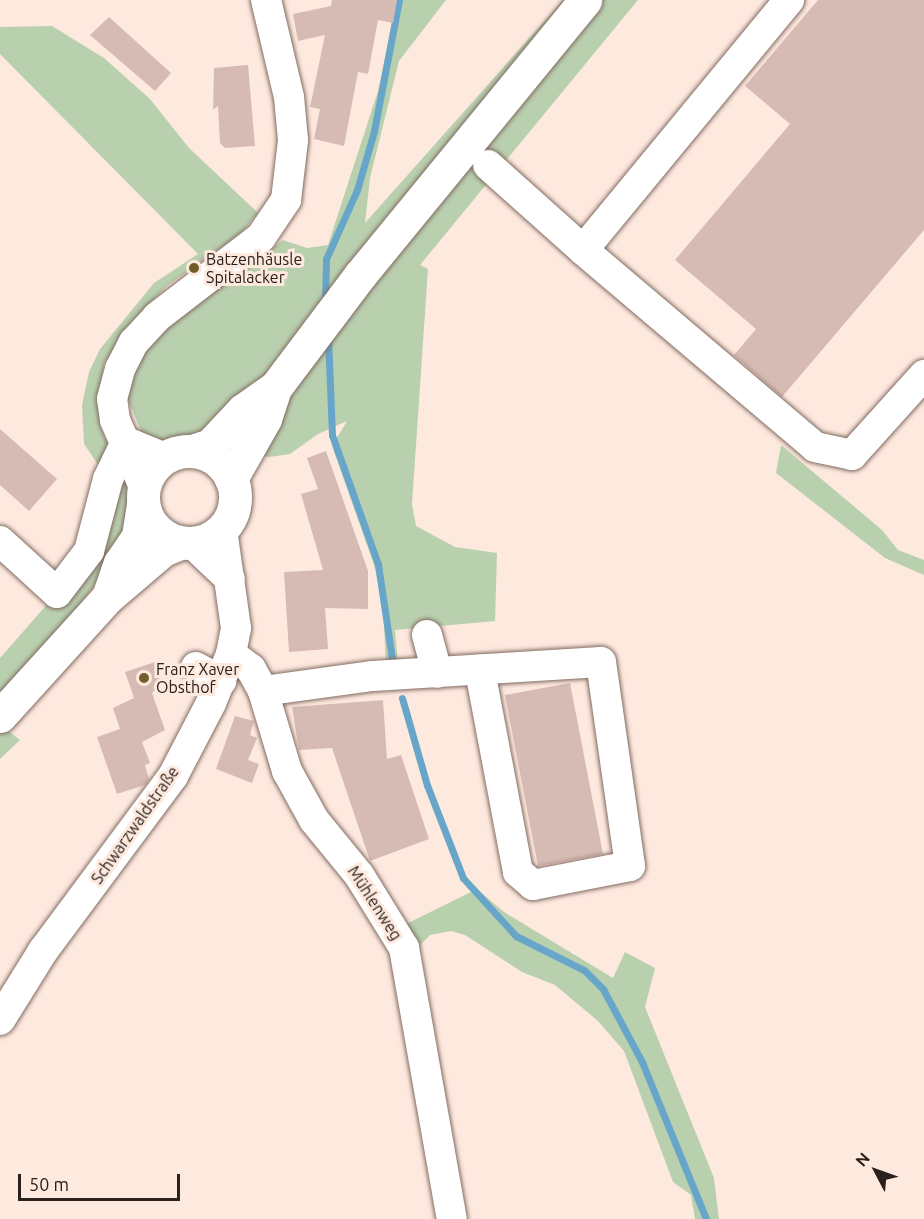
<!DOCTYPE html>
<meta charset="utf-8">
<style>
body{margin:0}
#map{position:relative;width:924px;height:1219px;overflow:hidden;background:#fee9df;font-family:Ubuntu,sans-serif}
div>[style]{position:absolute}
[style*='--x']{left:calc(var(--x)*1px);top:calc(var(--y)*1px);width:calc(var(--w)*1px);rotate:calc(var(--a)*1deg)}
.green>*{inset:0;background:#b9d0af}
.stream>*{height:7px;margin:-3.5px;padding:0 3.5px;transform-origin:3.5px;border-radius:3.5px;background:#67a6c8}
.building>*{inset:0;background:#d6bbb4}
.roads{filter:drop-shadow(0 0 2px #826c62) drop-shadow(0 0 2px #826c62)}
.minor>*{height:30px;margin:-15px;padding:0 15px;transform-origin:15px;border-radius:15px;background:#fff}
.major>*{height:33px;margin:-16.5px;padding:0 16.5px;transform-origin:16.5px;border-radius:16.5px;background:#fff}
.major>.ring{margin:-16.5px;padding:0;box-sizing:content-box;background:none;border:33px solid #fff;border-radius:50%}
.dots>*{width:16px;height:16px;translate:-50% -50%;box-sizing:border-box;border:3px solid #fee9df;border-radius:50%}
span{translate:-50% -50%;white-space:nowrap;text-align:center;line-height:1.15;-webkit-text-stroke:6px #fee9df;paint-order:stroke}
.poi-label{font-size:16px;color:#2a201c}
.left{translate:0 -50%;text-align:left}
.street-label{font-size:16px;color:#2a201c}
.north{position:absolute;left:846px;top:1141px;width:60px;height:60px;-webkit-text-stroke:4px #fee9df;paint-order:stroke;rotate:311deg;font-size:16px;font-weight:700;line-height:24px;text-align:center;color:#2a201c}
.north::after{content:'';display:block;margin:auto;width:21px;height:27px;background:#2a201c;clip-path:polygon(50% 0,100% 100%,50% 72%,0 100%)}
.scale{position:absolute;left:18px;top:1174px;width:162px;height:27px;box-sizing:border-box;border:3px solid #2a201c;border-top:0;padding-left:8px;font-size:18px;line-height:21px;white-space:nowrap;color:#2a201c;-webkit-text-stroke:4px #fee9df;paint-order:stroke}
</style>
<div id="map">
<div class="green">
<div style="clip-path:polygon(397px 0,446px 0,399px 61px,370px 178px,365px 223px,563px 0,638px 0,420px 265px,428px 269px,412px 504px,416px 526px,455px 547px,497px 553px,495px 621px,395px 630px,398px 664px,386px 668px,383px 604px,374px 565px,332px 446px,347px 421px,318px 434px,290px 454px,269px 457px,236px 451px,213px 432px,158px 448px,141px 431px,126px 395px,129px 374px,154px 336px,193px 302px,241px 274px,283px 240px,307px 248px,328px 245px,378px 91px)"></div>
<div style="clip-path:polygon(52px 26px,104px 58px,150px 99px,189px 148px,258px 213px,240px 234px,168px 285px,134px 319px,105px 361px,97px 398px,101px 429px,130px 492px,132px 517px,125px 542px,72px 616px,0 695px,0 658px,57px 593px,108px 479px,84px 444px,82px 405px,89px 372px,100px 349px,154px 283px,198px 254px,0 54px,0 27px)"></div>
<div style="clip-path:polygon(781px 445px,882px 530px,898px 550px,924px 560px,924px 575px,885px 558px,776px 473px)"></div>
<div style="clip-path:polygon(0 724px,20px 740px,0 759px)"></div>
<div style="clip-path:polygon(477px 889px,504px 912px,613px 978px,625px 952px,655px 968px,645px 1007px,714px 1178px,719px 1219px,695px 1219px,691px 1195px,673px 1182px,624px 1051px,598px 1021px,555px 985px,522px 972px,465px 935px,451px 931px,430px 935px,416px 949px,394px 930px)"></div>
</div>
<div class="stream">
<div style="--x:325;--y:304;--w:45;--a:-88.7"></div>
<div style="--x:326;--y:259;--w:76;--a:-65.8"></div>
<div style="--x:357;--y:190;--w:61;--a:-73.9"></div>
<div style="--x:374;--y:131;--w:133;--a:-79.2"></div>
<div style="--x:328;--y:336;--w:99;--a:87.7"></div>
<div style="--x:332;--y:435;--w:137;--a:70.4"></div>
<div style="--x:378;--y:564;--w:103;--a:81.6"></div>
<div style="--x:402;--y:698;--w:91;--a:74"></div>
<div style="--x:427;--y:785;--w:100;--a:68.8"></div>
<div style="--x:463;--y:878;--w:79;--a:47.6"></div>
<div style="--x:516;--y:936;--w:76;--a:26.6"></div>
<div style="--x:584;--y:970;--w:27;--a:45"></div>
<div style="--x:603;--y:989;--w:83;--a:61.9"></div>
<div style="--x:642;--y:1062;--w:170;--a:67.8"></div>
</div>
<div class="building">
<div style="clip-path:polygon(332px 0,397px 0,393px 23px,378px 20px,368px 74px,358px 72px,344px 146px,314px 139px,320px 109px,310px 107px,325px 35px,298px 41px,293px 14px,331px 6px)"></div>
<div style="clip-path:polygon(818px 0,924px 0,924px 230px,782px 397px,734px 355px,756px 329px,675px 260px,790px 124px,745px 86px)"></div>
<div style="clip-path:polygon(109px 17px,171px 73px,155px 91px,90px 35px)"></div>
<div style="clip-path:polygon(248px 65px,255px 146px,225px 148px,220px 143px,218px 106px,213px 110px,214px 68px)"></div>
<div style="clip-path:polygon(0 429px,57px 479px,29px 511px,0 485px)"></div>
<div style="clip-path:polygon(326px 451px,368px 571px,368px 609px,325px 608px,328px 649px,289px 652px,284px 572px,323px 570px,301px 494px,318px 489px,307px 458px)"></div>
<div style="clip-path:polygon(155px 662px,162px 684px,152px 693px,165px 730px,142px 742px,150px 763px,145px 765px,149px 779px,145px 785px,117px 794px,97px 737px,120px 729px,113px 708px,134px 698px,125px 672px)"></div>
<div style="clip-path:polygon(570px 683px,603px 854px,538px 866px,505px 695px)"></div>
<div style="clip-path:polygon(383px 700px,387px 759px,401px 755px,429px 839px,370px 861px,332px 748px,299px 750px,292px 707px)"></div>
<div style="clip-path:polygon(235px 716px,254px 721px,250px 735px,257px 738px,248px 760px,259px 764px,252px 783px,216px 769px)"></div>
</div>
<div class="roads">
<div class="minor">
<div style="--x:488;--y:165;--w:127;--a:41.8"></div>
<div style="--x:583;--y:250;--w:324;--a:-50.5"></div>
<div style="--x:583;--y:250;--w:304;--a:40.3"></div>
<div style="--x:815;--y:447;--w:38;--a:12"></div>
<div style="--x:852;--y:455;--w:108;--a:-48"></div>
<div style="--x:126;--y:442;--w:42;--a:22.3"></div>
<div style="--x:144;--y:487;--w:73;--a:-113.4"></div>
<div style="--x:115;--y:420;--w:21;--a:-98"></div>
<div style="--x:112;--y:399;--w:31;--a:-75"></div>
<div style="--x:120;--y:369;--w:30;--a:-63"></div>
<div style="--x:134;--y:342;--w:34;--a:-47"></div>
<div style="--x:157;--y:317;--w:131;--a:-37.6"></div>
<div style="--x:261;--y:237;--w:45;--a:-56"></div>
<div style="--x:286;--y:200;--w:60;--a:-83.3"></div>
<div style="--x:293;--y:140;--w:43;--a:-95.3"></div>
<div style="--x:289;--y:97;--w:100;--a:-103.3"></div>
<div style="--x:0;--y:541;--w:77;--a:42.4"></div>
<div style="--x:57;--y:593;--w:53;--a:-52.7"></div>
<div style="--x:89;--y:551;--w:74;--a:-75.2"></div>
<div style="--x:108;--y:479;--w:41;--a:-64.1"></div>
<div style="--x:192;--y:543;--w:52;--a:43.5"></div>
<div style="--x:427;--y:635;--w:39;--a:75"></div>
<div style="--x:231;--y:654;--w:25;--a:37"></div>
<div style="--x:251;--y:669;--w:25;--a:61"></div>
<div style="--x:263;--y:691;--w:84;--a:73.3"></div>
<div style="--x:287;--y:771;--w:56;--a:61.1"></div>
<div style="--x:314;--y:820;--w:71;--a:50.7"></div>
<div style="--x:359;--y:875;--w:86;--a:58.3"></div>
<div style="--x:404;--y:948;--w:275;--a:80"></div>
<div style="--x:196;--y:667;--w:29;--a:29"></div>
<div style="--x:263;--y:691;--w:111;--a:-7.8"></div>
<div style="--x:373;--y:676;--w:228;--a:-3.5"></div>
<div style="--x:601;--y:662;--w:206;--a:81.9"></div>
<div style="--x:630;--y:866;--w:99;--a:168.9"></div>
<div style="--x:533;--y:885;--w:20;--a:-139"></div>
<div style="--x:518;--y:872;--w:206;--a:-100.7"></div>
<div style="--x:0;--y:1020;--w:81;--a:-58.1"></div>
<div style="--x:43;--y:951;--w:218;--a:-53.4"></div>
<div style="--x:173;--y:776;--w:82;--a:-62.5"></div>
<div style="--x:211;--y:703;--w:53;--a:-67.8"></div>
<div style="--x:231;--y:654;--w:26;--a:-79"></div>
<div style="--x:236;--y:628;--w:99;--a:-98.1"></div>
</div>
<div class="major">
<div style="--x:192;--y:451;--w:19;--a:-18"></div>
<div style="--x:210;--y:445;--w:48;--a:-46.7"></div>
<div style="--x:243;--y:410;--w:39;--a:-35"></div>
<div style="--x:275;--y:388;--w:143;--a:-53"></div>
<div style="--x:361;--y:274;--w:354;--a:-50.7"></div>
<div class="ring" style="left:143px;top:451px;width:59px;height:59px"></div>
<div style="--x:231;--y:479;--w:69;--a:-60.5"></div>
<div style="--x:265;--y:419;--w:33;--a:-72"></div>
<div style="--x:108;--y:597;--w:36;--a:-71"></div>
<div style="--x:120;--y:563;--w:32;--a:-56"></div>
<div style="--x:138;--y:536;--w:31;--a:-81"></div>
<div style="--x:0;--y:716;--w:161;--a:-47.8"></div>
<div style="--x:108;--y:597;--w:72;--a:-40.5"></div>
<div style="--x:163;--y:550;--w:18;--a:-22"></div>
</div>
</div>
<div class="dots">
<div style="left:194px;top:268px;background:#715d2c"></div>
<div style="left:144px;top:678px;background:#715d2c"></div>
</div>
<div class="poi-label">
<span class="left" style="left:206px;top:268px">Batzenhäusle<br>Spitalacker</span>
<span class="left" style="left:156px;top:678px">Franz Xaver<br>Obsthof</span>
</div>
<div class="street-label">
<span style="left:135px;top:825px;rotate:-55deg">Schwarzwaldstraße</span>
<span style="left:375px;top:903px;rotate:57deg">Mühlenweg</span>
</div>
<div class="north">N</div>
<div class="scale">50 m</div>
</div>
